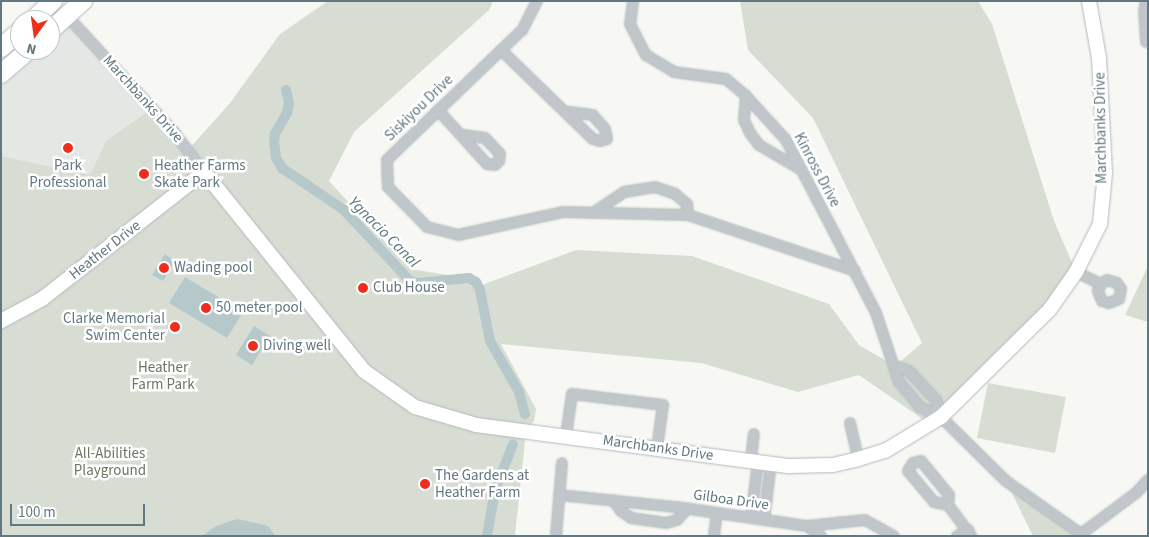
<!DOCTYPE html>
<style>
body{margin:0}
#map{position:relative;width:1149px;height:537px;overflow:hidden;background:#f7f7f4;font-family:"Source Sans 3",sans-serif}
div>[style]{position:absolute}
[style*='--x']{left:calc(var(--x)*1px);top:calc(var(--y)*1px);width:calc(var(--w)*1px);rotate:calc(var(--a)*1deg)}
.built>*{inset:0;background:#e5e7e5}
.green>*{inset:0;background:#d8ddd3}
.water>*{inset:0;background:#b6c8ca}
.canal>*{height:10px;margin:-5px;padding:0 5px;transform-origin:5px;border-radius:5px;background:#b6c8ca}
.roads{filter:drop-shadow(0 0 1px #b2babe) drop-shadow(0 0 1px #b2babe)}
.street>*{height:10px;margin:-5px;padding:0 5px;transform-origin:5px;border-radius:5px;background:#c0c6c9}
.secondary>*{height:14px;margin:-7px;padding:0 7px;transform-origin:7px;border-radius:7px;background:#fff}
.highway>*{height:18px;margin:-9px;padding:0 9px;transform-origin:9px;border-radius:9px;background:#fff}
.dots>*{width:14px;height:14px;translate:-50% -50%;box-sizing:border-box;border:2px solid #fff;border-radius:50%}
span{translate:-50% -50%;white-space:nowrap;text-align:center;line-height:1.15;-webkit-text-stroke:5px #fff;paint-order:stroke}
.street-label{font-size:15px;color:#607881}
.poi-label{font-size:15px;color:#607881}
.left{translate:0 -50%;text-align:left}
.right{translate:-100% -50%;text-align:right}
.park-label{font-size:15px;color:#687960}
.water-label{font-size:16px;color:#5b787c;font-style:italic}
.frame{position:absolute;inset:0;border:2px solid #607881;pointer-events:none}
.north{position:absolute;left:10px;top:10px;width:50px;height:50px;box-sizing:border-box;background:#fff;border:1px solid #bfc9cd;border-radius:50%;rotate:194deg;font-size:14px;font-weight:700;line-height:20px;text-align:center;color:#607881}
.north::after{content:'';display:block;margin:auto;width:18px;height:22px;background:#ef2d1c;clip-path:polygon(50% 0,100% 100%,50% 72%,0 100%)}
.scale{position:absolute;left:10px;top:504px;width:135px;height:22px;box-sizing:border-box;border:2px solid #607881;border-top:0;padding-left:6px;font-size:15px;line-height:18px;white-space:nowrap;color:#607881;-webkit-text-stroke:4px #fff;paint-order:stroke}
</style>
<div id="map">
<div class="built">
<div style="clip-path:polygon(67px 16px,152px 108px,106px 141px,90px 175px,1px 156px,1px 74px,29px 50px,50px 50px,50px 31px)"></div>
</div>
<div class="green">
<div style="clip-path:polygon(328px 1px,493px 1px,489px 10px,354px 132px,329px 181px,410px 269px,480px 280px,482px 285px,576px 250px,692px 256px,829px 304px,859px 345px,895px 366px,922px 343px,813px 118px,748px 50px,740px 1px,978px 1px,992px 24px,1054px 221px,1076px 272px,931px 425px,859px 375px,798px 392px,701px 363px,501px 344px,536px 409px,534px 421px,526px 431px,515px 536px,1px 536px,1px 156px,90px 175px,106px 141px,152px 108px,188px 150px,230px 103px,280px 34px)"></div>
<div style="clip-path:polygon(1148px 266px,1148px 322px,1125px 315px)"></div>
<div style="clip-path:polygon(988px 383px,1066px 397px,1055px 453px,977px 438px)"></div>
<div style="clip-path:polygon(1006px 481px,1081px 536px,1033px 536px)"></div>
</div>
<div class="water">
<div style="clip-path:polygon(165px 254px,175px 261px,163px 281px,152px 275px)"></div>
<div style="clip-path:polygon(185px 277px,243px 312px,227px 338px,169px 303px)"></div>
<div style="clip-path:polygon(254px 326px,270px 336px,252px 365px,236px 355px)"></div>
<div style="clip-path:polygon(237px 519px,265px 525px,270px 528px,275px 536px,202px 536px,216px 526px)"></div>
</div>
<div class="canal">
<div style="--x:286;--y:90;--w:13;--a:77"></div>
<div style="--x:289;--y:103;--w:10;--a:101"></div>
<div style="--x:287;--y:113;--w:24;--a:120"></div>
<div style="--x:275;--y:134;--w:7;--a:98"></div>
<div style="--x:274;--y:141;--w:17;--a:83"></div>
<div style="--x:276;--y:158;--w:12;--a:59"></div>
<div style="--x:282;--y:168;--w:75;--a:34.1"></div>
<div style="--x:344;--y:210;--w:97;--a:47.1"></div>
<div style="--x:410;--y:281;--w:8;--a:14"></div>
<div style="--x:418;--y:283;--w:51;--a:-5.6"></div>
<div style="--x:469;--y:278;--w:8;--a:30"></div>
<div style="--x:476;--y:282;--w:9;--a:63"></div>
<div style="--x:480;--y:290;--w:52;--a:78.9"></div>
<div style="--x:490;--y:341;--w:59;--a:60.4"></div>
<div style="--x:519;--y:392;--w:23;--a:75"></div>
<div style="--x:487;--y:536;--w:47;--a:-80.1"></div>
<div style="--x:495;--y:490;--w:49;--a:-68.6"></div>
</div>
<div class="roads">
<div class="street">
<div style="--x:537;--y:1;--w:33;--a:117"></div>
<div style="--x:522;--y:30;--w:187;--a:136.1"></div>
<div style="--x:387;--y:160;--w:27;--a:88"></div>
<div style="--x:388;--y:187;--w:56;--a:45.7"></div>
<div style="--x:427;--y:227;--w:32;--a:14"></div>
<div style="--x:458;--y:235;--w:107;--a:-12.4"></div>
<div style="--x:563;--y:212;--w:125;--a:1.4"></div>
<div style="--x:688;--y:215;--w:176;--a:18.5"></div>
<div style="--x:633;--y:1;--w:23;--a:97"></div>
<div style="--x:630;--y:24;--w:35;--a:63"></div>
<div style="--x:646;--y:55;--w:33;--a:31"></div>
<div style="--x:674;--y:72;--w:52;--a:7.7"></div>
<div style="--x:726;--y:79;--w:26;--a:40"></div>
<div style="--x:746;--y:96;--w:59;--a:47.7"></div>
<div style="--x:786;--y:140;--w:195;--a:62.5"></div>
<div style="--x:876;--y:313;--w:73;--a:71.6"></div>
<div style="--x:899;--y:382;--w:33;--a:50"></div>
<div style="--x:920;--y:407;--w:23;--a:25"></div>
<div style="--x:941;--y:417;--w:18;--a:-106"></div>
<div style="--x:936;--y:400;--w:40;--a:-133"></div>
<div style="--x:909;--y:371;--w:15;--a:-160"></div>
<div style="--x:1146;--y:1;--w:10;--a:101"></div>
<div style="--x:1144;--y:11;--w:31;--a:86"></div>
<div style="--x:67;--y:16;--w:158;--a:47.3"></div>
<div style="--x:174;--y:132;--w:50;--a:53.1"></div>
<div style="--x:501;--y:50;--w:128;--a:44.1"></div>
<div style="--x:593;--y:139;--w:7;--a:16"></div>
<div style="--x:600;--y:141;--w:7;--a:-16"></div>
<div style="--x:607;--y:139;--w:10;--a:-101"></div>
<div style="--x:605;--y:129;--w:18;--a:-131"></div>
<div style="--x:593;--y:115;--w:26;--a:-173"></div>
<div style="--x:746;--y:96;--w:24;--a:95"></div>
<div style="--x:744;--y:120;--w:14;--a:65"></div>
<div style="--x:750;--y:133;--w:15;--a:53"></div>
<div style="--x:759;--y:145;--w:48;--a:30.3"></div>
<div style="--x:438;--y:110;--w:73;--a:47.8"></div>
<div style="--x:487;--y:164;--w:8;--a:7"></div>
<div style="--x:495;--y:165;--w:6;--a:-45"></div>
<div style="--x:499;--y:161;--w:7;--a:-82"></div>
<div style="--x:500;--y:154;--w:22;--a:-133"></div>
<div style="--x:485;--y:138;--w:22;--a:-172"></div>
<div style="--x:593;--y:213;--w:37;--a:-34"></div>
<div style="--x:624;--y:192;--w:31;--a:-9"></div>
<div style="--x:655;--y:187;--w:21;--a:19"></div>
<div style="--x:675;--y:194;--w:16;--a:40"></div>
<div style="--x:687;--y:204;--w:11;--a:85"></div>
<div style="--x:1076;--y:272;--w:28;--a:26"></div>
<div style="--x:1101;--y:284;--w:7;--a:-34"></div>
<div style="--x:1107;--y:280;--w:10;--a:17"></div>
<div style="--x:1117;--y:283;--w:7;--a:56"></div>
<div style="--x:1121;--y:289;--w:10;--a:101"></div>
<div style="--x:1119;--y:299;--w:11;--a:158"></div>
<div style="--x:1109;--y:303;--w:7;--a:-164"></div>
<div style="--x:1102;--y:301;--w:11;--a:-112"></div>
<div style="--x:1098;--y:291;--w:8;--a:-67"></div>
<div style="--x:941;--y:417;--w:91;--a:44.6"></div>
<div style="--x:1006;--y:481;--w:92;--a:35.2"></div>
<div style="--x:1081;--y:534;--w:69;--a:-36.7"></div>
<div style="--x:1136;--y:493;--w:18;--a:-47"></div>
<div style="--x:850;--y:423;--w:37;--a:77"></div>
<div style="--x:566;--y:436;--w:42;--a:-81.9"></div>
<div style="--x:572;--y:394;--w:92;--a:6.9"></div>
<div style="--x:663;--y:405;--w:43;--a:97.9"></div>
<div style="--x:751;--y:461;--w:27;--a:-84"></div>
<div style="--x:559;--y:495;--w:118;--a:5.9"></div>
<div style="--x:676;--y:507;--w:132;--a:8.3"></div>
<div style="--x:807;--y:526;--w:58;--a:-5.9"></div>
<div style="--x:865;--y:520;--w:33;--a:29"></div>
<div style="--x:613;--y:500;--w:14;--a:54"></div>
<div style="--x:621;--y:511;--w:12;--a:35"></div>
<div style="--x:631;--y:518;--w:35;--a:8"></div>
<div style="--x:666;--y:523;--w:11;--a:-15"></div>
<div style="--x:677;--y:520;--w:15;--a:-48"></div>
<div style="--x:948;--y:505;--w:10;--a:-84"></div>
<div style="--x:949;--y:495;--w:44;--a:-129.5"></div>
<div style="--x:921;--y:461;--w:8;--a:166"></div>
<div style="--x:913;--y:463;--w:9;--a:122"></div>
<div style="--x:908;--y:471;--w:40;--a:50"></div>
<div style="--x:934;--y:502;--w:14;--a:12"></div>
<div style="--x:948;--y:505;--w:39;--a:53"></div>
<div style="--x:751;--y:518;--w:56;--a:-82.9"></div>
<div style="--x:764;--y:520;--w:57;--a:-83"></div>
<div style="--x:807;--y:526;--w:17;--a:36"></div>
<div style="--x:556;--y:536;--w:73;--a:-85.3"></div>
<div style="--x:714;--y:536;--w:23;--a:-83"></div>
<div style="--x:957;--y:536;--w:13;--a:-29"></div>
</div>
<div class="secondary">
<div style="--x:1;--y:321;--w:47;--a:-28.2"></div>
<div style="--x:42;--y:299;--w:206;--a:-38.1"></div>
<div style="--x:204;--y:172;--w:255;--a:51.2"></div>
<div style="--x:364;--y:371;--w:62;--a:35.2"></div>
<div style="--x:415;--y:407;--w:64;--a:16.4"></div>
<div style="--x:476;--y:425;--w:316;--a:7.5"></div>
<div style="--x:789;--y:466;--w:44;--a:-1.3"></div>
<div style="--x:833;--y:465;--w:26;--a:-13"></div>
<div style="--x:858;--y:459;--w:28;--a:-17"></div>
<div style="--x:885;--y:451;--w:66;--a:-31.3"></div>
<div style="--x:941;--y:417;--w:153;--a:-44.7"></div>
<div style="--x:1050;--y:309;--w:45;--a:-54.9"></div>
<div style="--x:1076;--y:272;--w:54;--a:-63.4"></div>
<div style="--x:1100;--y:224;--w:51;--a:-84.4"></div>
<div style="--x:1105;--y:173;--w:115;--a:-93"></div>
<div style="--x:1099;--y:58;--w:58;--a:-100"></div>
</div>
<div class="highway">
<div style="--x:33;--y:20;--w:28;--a:-44"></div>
<div style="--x:50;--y:31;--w:45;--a:-42.3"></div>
<div style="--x:1;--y:48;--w:25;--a:-42"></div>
<div style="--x:1;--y:74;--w:37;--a:-41"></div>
</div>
</div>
<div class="dots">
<div style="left:68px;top:148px;background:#ef2d1c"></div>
<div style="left:144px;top:174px;background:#ef2d1c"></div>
<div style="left:164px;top:268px;background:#ef2d1c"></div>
<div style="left:363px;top:288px;background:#ef2d1c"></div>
<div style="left:206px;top:308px;background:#ef2d1c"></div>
<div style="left:175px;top:327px;background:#ef2d1c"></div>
<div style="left:253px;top:346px;background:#ef2d1c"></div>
<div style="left:425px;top:484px;background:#ef2d1c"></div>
</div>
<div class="street-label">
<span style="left:143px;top:99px;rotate:48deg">Marchbanks Drive</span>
<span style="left:419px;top:108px;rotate:-44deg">Siskiyou Drive</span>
<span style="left:1101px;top:128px;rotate:-91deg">Marchbanks Drive</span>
<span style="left:817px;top:170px;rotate:62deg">Kinross Drive</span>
<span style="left:105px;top:250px;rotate:-38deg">Heather Drive</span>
<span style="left:658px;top:448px;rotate:8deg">Marchbanks Drive</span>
<span style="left:731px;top:500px;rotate:8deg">Gilboa Drive</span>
</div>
<div class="poi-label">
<span style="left:68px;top:174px">Park<br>Professional</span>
<span class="left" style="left:154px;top:174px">Heather Farms<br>Skate Park</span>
<span class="left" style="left:174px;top:268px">Wading pool</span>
<span class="left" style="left:373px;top:288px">Club House</span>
<span class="left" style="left:216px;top:308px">50 meter pool</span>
<span class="right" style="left:165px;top:327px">Clarke Memorial<br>Swim Center</span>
<span class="left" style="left:263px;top:346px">Diving well</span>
<span class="left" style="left:435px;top:484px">The Gardens at<br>Heather Farm</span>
</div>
<div class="park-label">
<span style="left:163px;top:376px">Heather<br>Farm Park</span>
<span style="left:110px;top:462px">All-Abilities<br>Playground</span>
</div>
<div class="water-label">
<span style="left:384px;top:232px;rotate:45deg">Ygnacio Canal</span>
</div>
<div class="frame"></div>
<div class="north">N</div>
<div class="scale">100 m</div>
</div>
